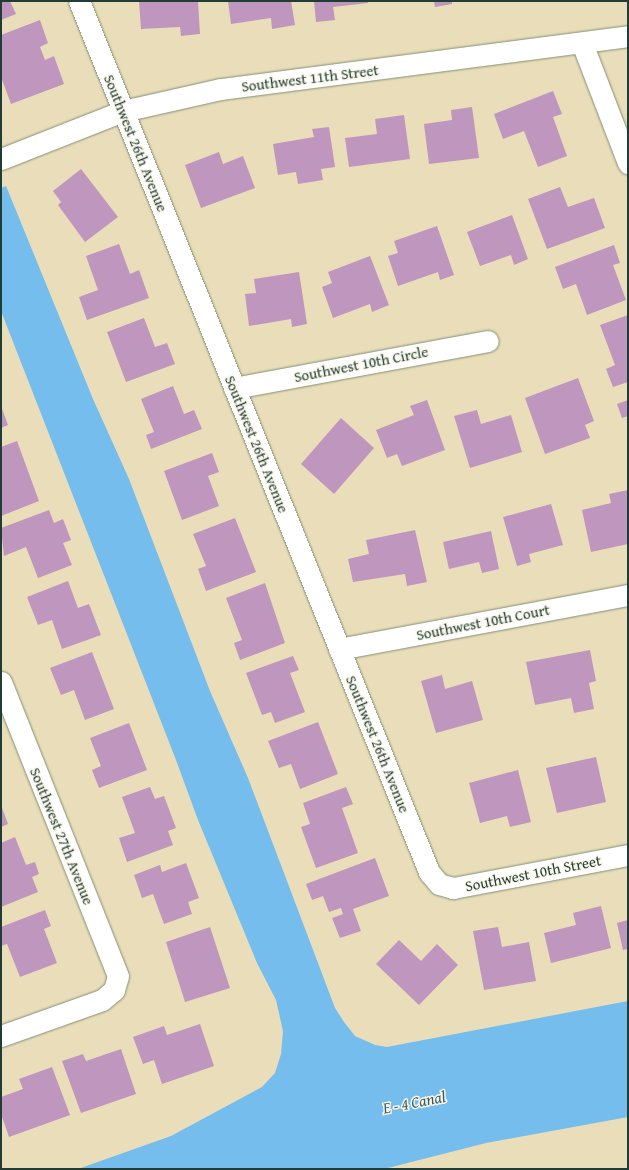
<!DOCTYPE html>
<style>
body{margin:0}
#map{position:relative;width:629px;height:1170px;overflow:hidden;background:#e9deb9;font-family:"Gentium Book Plus",serif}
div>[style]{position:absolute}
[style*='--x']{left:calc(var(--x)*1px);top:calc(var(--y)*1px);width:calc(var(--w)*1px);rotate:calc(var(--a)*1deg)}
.water>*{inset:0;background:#74bdec}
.building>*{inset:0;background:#be96be}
.roads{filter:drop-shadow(0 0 1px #848e76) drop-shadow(0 0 1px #848e76)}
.minor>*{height:21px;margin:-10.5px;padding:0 10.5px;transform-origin:10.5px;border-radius:10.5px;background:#fff}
span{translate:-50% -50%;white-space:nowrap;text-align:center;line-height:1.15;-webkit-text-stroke:3px #fbf7ec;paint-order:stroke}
.street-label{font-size:15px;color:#1f3d34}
.water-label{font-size:16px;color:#345d62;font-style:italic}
.frame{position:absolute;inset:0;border:2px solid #1f3d34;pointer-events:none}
</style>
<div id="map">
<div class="water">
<div style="clip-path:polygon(6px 186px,93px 399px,129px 479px,210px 691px,248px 778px,335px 1008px,344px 1022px,355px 1036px,375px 1045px,387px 1047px,628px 1001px,628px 1117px,486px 1143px,384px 1169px,78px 1169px,171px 1136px,262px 1087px,275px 1073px,281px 1054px,283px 1031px,276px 1000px,257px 963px,198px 820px,176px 760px,1px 311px,1px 188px)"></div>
</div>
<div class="building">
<div style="clip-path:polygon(1px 1px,10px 1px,16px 14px,1px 20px)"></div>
<div style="clip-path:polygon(139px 1px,198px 1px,200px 34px,181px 36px,180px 27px,141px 29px)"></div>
<div style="clip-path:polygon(228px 1px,291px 1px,295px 25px,272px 29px,271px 18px,231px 24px)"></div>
<div style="clip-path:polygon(314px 1px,368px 1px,368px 3px,333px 7px,335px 20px,316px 22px)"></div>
<div style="clip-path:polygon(434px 1px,452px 1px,452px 4px,435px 7px)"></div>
<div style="clip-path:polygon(40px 20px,48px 43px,40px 47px,45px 60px,54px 56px,64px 84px,11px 104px,1px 77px,1px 35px)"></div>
<div style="clip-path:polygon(553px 91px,562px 114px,553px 117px,567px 156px,538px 167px,524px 131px,503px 139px,494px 114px)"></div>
<div style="clip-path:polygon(472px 107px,479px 158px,429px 164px,424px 124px,452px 120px,451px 110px)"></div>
<div style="clip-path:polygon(404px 115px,410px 159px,349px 167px,345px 138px,377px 134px,375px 119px)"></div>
<div style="clip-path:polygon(329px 127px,335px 167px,321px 169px,323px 180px,298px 184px,296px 172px,278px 175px,273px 144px,314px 137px,312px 129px)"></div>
<div style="clip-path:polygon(219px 152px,223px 164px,243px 156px,255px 188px,201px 208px,185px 165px)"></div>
<div style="clip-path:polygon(81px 169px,118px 217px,85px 242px,58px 205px,61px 202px,53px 191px)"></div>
<div style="clip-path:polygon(560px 187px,568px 207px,594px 198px,605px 228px,547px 249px,528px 199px)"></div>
<div style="clip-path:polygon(512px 215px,528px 259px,514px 265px,511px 255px,480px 266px,467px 232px)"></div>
<div style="clip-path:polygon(437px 226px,454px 275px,440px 280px,438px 272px,398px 286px,388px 256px,398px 253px,394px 241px)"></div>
<div style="clip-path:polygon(119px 244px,130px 274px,139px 270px,149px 298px,87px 320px,79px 297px,98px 290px,86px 256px)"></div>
<div style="clip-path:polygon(614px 245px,620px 263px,613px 265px,626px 300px,587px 315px,576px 284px,563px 289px,555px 267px)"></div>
<div style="clip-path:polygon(370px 256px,389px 305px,372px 312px,370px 304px,333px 318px,322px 287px,332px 283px,328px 272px)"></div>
<div style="clip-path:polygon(299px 272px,307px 324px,292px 327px,291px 319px,249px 326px,245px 294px,256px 293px,254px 279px)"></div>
<div style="clip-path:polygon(628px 315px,628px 382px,613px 387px,606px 369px,615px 365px,600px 325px)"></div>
<div style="clip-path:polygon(144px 318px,155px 347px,167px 343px,175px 364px,126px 382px,107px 332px)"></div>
<div style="clip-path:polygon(578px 378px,594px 421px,585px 425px,590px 438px,545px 454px,525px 398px)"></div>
<div style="clip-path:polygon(173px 386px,184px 414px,194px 410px,202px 429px,151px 449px,146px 435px,154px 432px,141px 399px)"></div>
<div style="clip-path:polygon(427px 400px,445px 450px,402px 466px,397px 454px,387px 458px,376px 430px,414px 415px,410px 406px)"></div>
<div style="clip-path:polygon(628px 400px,628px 416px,622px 418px,617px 404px)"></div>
<div style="clip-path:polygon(1px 406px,8px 425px,1px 428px)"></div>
<div style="clip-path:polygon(477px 410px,481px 424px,511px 415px,522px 452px,470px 468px,454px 416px)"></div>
<div style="clip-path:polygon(341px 418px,374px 448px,334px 494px,301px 464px)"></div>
<div style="clip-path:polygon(17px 441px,39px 501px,1px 516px,1px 447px)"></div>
<div style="clip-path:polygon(212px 453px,219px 472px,208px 476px,219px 506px,182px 520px,164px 471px)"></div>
<div style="clip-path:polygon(628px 490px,628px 544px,591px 552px,582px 510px,611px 503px,609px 494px)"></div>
<div style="clip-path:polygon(551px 504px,563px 545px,529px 554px,531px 562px,517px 566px,503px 517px)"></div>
<div style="clip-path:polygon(49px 510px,54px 523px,63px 519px,71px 540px,63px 543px,72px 565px,38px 578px,26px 547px,4px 556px,1px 528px)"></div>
<div style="clip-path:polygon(235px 518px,256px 572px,206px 591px,198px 569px,206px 566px,193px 534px)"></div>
<div style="clip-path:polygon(415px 530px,427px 582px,407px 586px,405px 574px,353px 582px,348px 559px,369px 554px,366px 540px)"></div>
<div style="clip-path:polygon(491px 531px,499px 569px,482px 573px,479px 562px,449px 569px,443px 542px)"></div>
<div style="clip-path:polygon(68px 581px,78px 608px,89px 604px,101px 635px,62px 649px,52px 620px,38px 625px,27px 597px)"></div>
<div style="clip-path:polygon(265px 583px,285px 643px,240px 660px,234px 643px,242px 640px,226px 598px)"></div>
<div style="clip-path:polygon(590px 650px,596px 681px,589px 683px,594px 709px,574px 713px,571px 698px,535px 705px,526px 662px)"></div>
<div style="clip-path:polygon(92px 652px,114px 709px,85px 720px,74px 690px,61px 695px,50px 668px)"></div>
<div style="clip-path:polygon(293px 656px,299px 670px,290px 673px,305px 712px,275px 723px,271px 712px,262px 715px,246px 673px)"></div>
<div style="clip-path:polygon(442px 675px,445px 689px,472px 681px,483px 720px,436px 733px,421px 681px)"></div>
<div style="clip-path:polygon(318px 722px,338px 774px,300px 789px,291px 764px,279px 768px,268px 741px)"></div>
<div style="clip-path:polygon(129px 723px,147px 770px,99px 788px,92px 770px,101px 766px,90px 738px)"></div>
<div style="clip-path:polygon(596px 757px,606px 802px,557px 813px,546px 768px)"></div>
<div style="clip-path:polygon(518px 770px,531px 822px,510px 827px,507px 816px,480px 823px,469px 783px)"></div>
<div style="clip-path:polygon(150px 787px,155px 799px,164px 796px,176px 828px,168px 831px,173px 845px,127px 862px,119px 838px,135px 833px,122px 797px)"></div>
<div style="clip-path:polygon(346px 787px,353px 804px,342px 808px,358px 853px,316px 868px,301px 827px,310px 824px,303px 803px)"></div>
<div style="clip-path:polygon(1px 805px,8px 824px,1px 827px)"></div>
<div style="clip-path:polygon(15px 837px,26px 865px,35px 862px,39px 874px,32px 877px,38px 892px,1px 907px,1px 843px)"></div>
<div style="clip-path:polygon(375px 858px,389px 896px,353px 909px,361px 931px,340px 938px,332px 918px,343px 914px,341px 908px,329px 912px,323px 896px,312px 900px,306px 884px)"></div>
<div style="clip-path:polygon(186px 863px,199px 898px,188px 902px,192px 914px,164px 924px,153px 894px,142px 898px,134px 875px,160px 865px,162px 872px)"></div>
<div style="clip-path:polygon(601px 906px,611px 948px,551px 963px,544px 933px,576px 925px,573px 913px)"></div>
<div style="clip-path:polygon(45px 910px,51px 926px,44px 929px,57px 963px,20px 977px,7px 944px,1px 946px,1px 927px)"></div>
<div style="clip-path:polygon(628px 920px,628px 949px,623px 950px,617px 923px)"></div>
<div style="clip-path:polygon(210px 927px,230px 988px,185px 1002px,166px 942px)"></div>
<div style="clip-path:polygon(498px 927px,502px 947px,529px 942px,536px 981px,484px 990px,473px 931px)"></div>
<div style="clip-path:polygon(399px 940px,421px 961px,437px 944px,458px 965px,419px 1005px,376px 964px)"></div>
<div style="clip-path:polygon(200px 1024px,214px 1066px,162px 1084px,154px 1060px,143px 1064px,133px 1037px,164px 1026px,167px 1035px)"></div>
<div style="clip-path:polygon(121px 1049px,136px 1094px,81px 1113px,62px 1061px,83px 1054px,86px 1061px)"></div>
<div style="clip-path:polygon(52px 1067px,70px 1115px,9px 1137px,1px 1114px,1px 1097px,23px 1089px,19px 1079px)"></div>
</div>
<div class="roads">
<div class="minor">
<div style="--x:79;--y:1;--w:939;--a:68.11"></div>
<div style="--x:429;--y:872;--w:16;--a:50"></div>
<div style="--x:439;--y:884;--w:15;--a:16"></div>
<div style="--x:453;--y:888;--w:178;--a:-10.7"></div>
<div style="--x:582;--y:43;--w:129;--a:69"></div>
<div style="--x:1;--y:159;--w:131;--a:-21.5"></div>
<div style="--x:123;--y:111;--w:100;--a:-12.7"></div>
<div style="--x:221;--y:89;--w:410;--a:-7.4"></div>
<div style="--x:234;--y:388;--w:258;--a:-10.5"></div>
<div style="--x:339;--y:649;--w:294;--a:-10.6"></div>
<div style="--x:1;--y:682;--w:316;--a:68.3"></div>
<div style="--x:118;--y:976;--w:15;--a:106"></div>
<div style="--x:114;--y:990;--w:16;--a:140"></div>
<div style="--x:102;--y:1000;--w:107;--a:160.4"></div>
</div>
</div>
<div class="street-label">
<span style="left:310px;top:78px;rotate:-7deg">Southwest 11th Street</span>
<span style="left:136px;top:143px;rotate:68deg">Southwest 26th Avenue</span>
<span style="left:361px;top:364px;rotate:-11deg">Southwest 10th Circle</span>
<span style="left:257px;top:444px;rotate:68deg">Southwest 26th Avenue</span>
<span style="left:483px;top:622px;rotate:-11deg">Southwest 10th Court</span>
<span style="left:378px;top:744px;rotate:68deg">Southwest 26th Avenue</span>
<span style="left:62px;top:836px;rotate:68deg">Southwest 27th Avenue</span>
<span style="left:533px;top:873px;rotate:-11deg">Southwest 10th Street</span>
</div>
<div class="water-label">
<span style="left:414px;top:1102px;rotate:-11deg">E - 4 Canal</span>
</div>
<div class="frame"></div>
</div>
